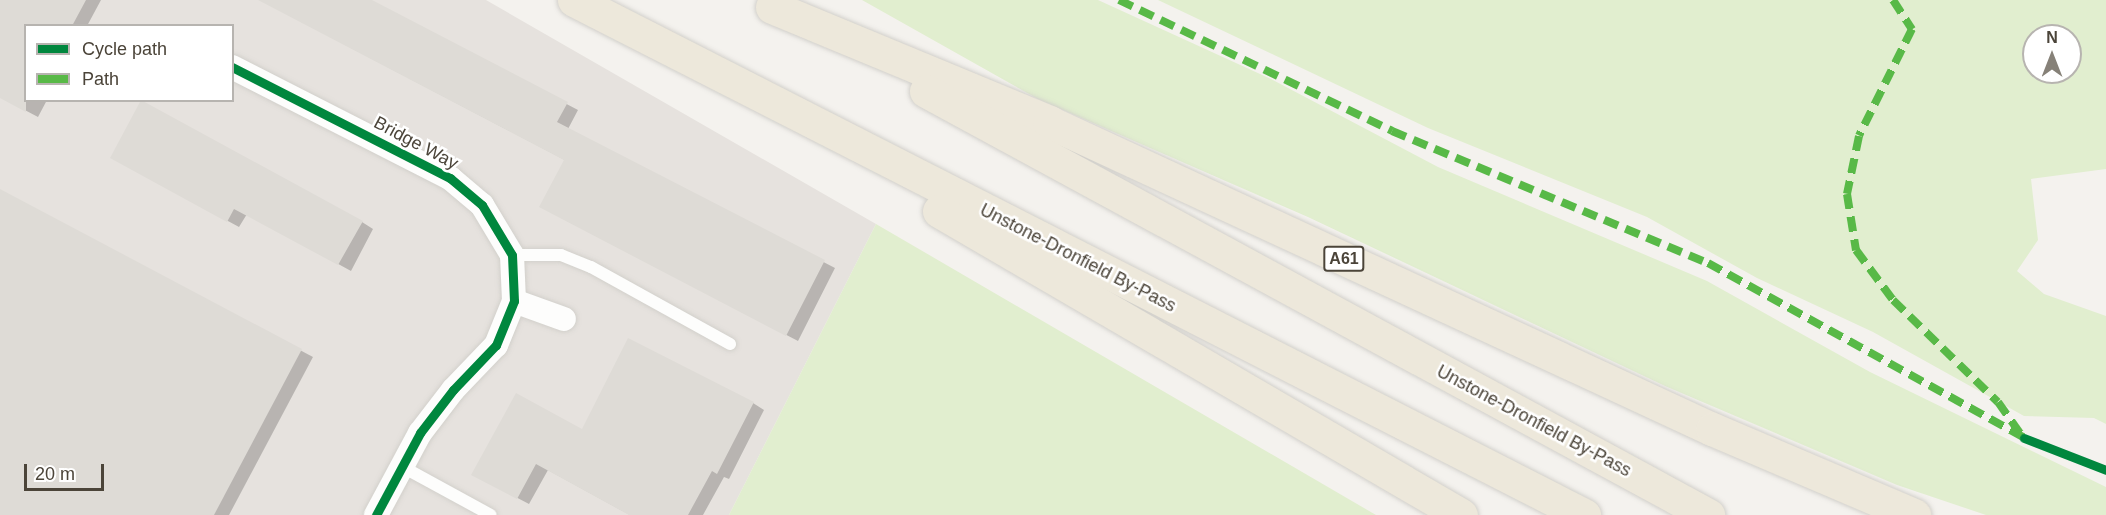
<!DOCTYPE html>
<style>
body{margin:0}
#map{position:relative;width:2106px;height:515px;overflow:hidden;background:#f4f2ee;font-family:Helvetica,sans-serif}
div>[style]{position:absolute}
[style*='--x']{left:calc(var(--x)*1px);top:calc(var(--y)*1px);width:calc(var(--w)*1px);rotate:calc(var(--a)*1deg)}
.industrial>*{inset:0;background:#e6e2de}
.green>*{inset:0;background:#e1eecf}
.shadow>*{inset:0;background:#0003}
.building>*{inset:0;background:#dedbd6}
.roads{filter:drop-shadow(0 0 2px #d2d0cb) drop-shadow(0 0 2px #d2d0cb)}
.lane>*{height:12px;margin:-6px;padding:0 6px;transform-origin:6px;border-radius:6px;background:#fdfdfc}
.street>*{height:24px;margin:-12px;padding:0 12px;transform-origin:12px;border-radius:12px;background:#fdfdfc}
.highway>*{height:33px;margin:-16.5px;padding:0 16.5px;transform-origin:16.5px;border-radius:16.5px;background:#ede8db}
.quiet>*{height:8px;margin-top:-4px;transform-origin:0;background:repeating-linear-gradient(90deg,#58b947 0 15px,transparent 0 23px)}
.cycleway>*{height:9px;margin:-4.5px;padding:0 4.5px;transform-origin:4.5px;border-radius:4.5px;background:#00873e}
span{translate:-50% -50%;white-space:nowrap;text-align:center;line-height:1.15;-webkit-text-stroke:5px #fff;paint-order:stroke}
.shield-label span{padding:2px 4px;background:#fff;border:2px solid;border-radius:4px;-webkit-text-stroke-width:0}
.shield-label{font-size:16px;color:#4b4439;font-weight:700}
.street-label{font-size:18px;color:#4b4439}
.legend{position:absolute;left:24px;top:24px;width:210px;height:78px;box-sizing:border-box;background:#fff;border:2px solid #b7b4b0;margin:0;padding:8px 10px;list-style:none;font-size:18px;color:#4b4439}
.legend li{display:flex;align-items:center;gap:12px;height:30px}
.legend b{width:30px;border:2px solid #b7b4b0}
.north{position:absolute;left:2022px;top:24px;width:60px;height:60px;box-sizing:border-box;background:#fff;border:2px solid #b7b4b0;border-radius:50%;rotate:0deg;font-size:16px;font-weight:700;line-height:24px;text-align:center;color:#4b4439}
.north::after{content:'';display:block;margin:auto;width:21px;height:27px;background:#868178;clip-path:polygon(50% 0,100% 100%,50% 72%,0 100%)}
.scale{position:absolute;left:24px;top:464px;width:80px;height:27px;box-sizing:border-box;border:3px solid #4b4439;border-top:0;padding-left:8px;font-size:18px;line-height:21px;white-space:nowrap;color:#4b4439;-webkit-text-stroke:4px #fff;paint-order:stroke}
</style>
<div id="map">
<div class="industrial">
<div style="clip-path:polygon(evenodd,0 0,486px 0,876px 224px,729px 515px,0 515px,0 0,26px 26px,232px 26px,232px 100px,26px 100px,26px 26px)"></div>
</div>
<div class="green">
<div style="clip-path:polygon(862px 0,1098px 0,1271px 79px,1438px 167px,1707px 281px,1870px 372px,2106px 487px,2106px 515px,1986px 515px,1897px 485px,1665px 386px,1308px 217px,1038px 99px)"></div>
<div style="clip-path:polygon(evenodd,1158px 0,2106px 0,2106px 169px,2031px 179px,2038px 240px,2017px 271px,2044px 294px,2106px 316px,2106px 424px,2094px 418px,2024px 416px,1873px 332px,1757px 278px,1647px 217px,1428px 128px,1158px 0,2034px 36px,2070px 36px,2070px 72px,2034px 72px,2034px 36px)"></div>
<div style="clip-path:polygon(876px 224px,1376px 515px,729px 515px)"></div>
</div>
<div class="shadow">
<div style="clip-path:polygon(0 0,101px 0,87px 26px,26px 26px,26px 100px,47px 100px,38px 117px,0 97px)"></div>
<div style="clip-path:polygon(260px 0,369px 0,578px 110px,568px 129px,835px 268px,798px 341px,552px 213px,565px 160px)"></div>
<div style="clip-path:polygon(123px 164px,362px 222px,373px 229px,351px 271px,247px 214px,239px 227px)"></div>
<div style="clip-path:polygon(0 191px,313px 357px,229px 515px,0 515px)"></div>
<div style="clip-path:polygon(753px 403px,764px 410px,729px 479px,724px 477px,703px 515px,630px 515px,548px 470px,529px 504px,485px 481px,582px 431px)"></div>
</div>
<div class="building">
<div style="clip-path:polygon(0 0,86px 0,72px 26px,26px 26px,26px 112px,0 98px)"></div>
<div style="clip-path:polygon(258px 0,372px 0,568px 102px,557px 122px,825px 260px,786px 336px,539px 207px,564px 160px)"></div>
<div style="clip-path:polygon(141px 100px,363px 221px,338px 265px,234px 209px,227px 222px,110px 158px)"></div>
<div style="clip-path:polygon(0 189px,302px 349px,214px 515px,0 515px)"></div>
<div style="clip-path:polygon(628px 338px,754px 402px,717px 474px,712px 471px,688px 515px,629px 515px,536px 464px,517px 499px,471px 475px,516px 393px,582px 429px)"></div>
</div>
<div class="roads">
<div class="lane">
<div style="--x:512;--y:255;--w:49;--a:0"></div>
<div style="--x:561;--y:255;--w:32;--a:22"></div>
<div style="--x:591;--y:267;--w:159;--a:29"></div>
<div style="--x:401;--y:466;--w:102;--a:28.6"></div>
</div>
<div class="street">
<div style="--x:232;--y:67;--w:245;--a:27"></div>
<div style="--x:450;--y:178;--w:42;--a:40.2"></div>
<div style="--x:482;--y:205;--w:58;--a:59"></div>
<div style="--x:512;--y:255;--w:46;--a:87.5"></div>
<div style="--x:514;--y:301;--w:48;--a:112.2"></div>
<div style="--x:496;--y:345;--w:62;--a:133.7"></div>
<div style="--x:453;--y:390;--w:54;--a:127.5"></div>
<div style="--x:420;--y:433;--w:93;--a:118.2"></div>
<div style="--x:514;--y:301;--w:53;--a:19.8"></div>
</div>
<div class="highway">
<div style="--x:574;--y:0;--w:1134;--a:27.02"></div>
<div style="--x:772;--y:7;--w:300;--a:22.5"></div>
<div style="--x:1049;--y:122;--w:731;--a:24.85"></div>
<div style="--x:1712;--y:429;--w:220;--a:23.1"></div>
<div style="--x:926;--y:91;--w:890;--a:28.47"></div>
<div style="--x:939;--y:211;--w:604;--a:30.22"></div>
</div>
</div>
<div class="quiet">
<div style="--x:1119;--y:0;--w:303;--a:25.6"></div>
<div style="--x:1392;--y:131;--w:342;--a:22.7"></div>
<div style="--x:1708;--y:263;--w:366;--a:28.9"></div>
<div style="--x:1893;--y:0;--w:35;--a:57"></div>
<div style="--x:1912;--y:29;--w:119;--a:116.4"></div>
<div style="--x:1859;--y:136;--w:59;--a:101.7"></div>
<div style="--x:1847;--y:194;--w:57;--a:80.9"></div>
<div style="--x:1856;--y:250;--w:62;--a:53.5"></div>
<div style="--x:1893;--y:300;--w:146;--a:44.2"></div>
<div style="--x:1998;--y:402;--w:42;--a:54.8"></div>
</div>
<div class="cycleway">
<div style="--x:232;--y:67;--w:245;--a:27"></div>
<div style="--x:450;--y:178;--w:42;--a:40.2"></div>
<div style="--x:482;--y:205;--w:58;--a:59"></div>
<div style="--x:512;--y:255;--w:46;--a:87.5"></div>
<div style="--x:514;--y:301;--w:48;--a:112.2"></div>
<div style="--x:496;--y:345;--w:62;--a:133.7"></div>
<div style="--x:453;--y:390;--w:54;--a:127.5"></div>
<div style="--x:420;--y:433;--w:93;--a:118.2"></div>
<div style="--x:2024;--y:438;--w:88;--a:21.3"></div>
</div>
<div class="shield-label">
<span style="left:1344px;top:259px">A61</span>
</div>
<div class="street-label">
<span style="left:416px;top:143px;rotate:28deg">Bridge Way</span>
<span style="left:1078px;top:258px;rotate:27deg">Unstone-Dronfield By-Pass</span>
<span style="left:1534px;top:421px;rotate:28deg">Unstone-Dronfield By-Pass</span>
</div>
<ul class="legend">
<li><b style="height:8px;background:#00873e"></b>Cycle path</li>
<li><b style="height:8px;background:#58b947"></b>Path</li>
</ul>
<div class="north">N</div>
<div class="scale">20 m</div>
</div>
